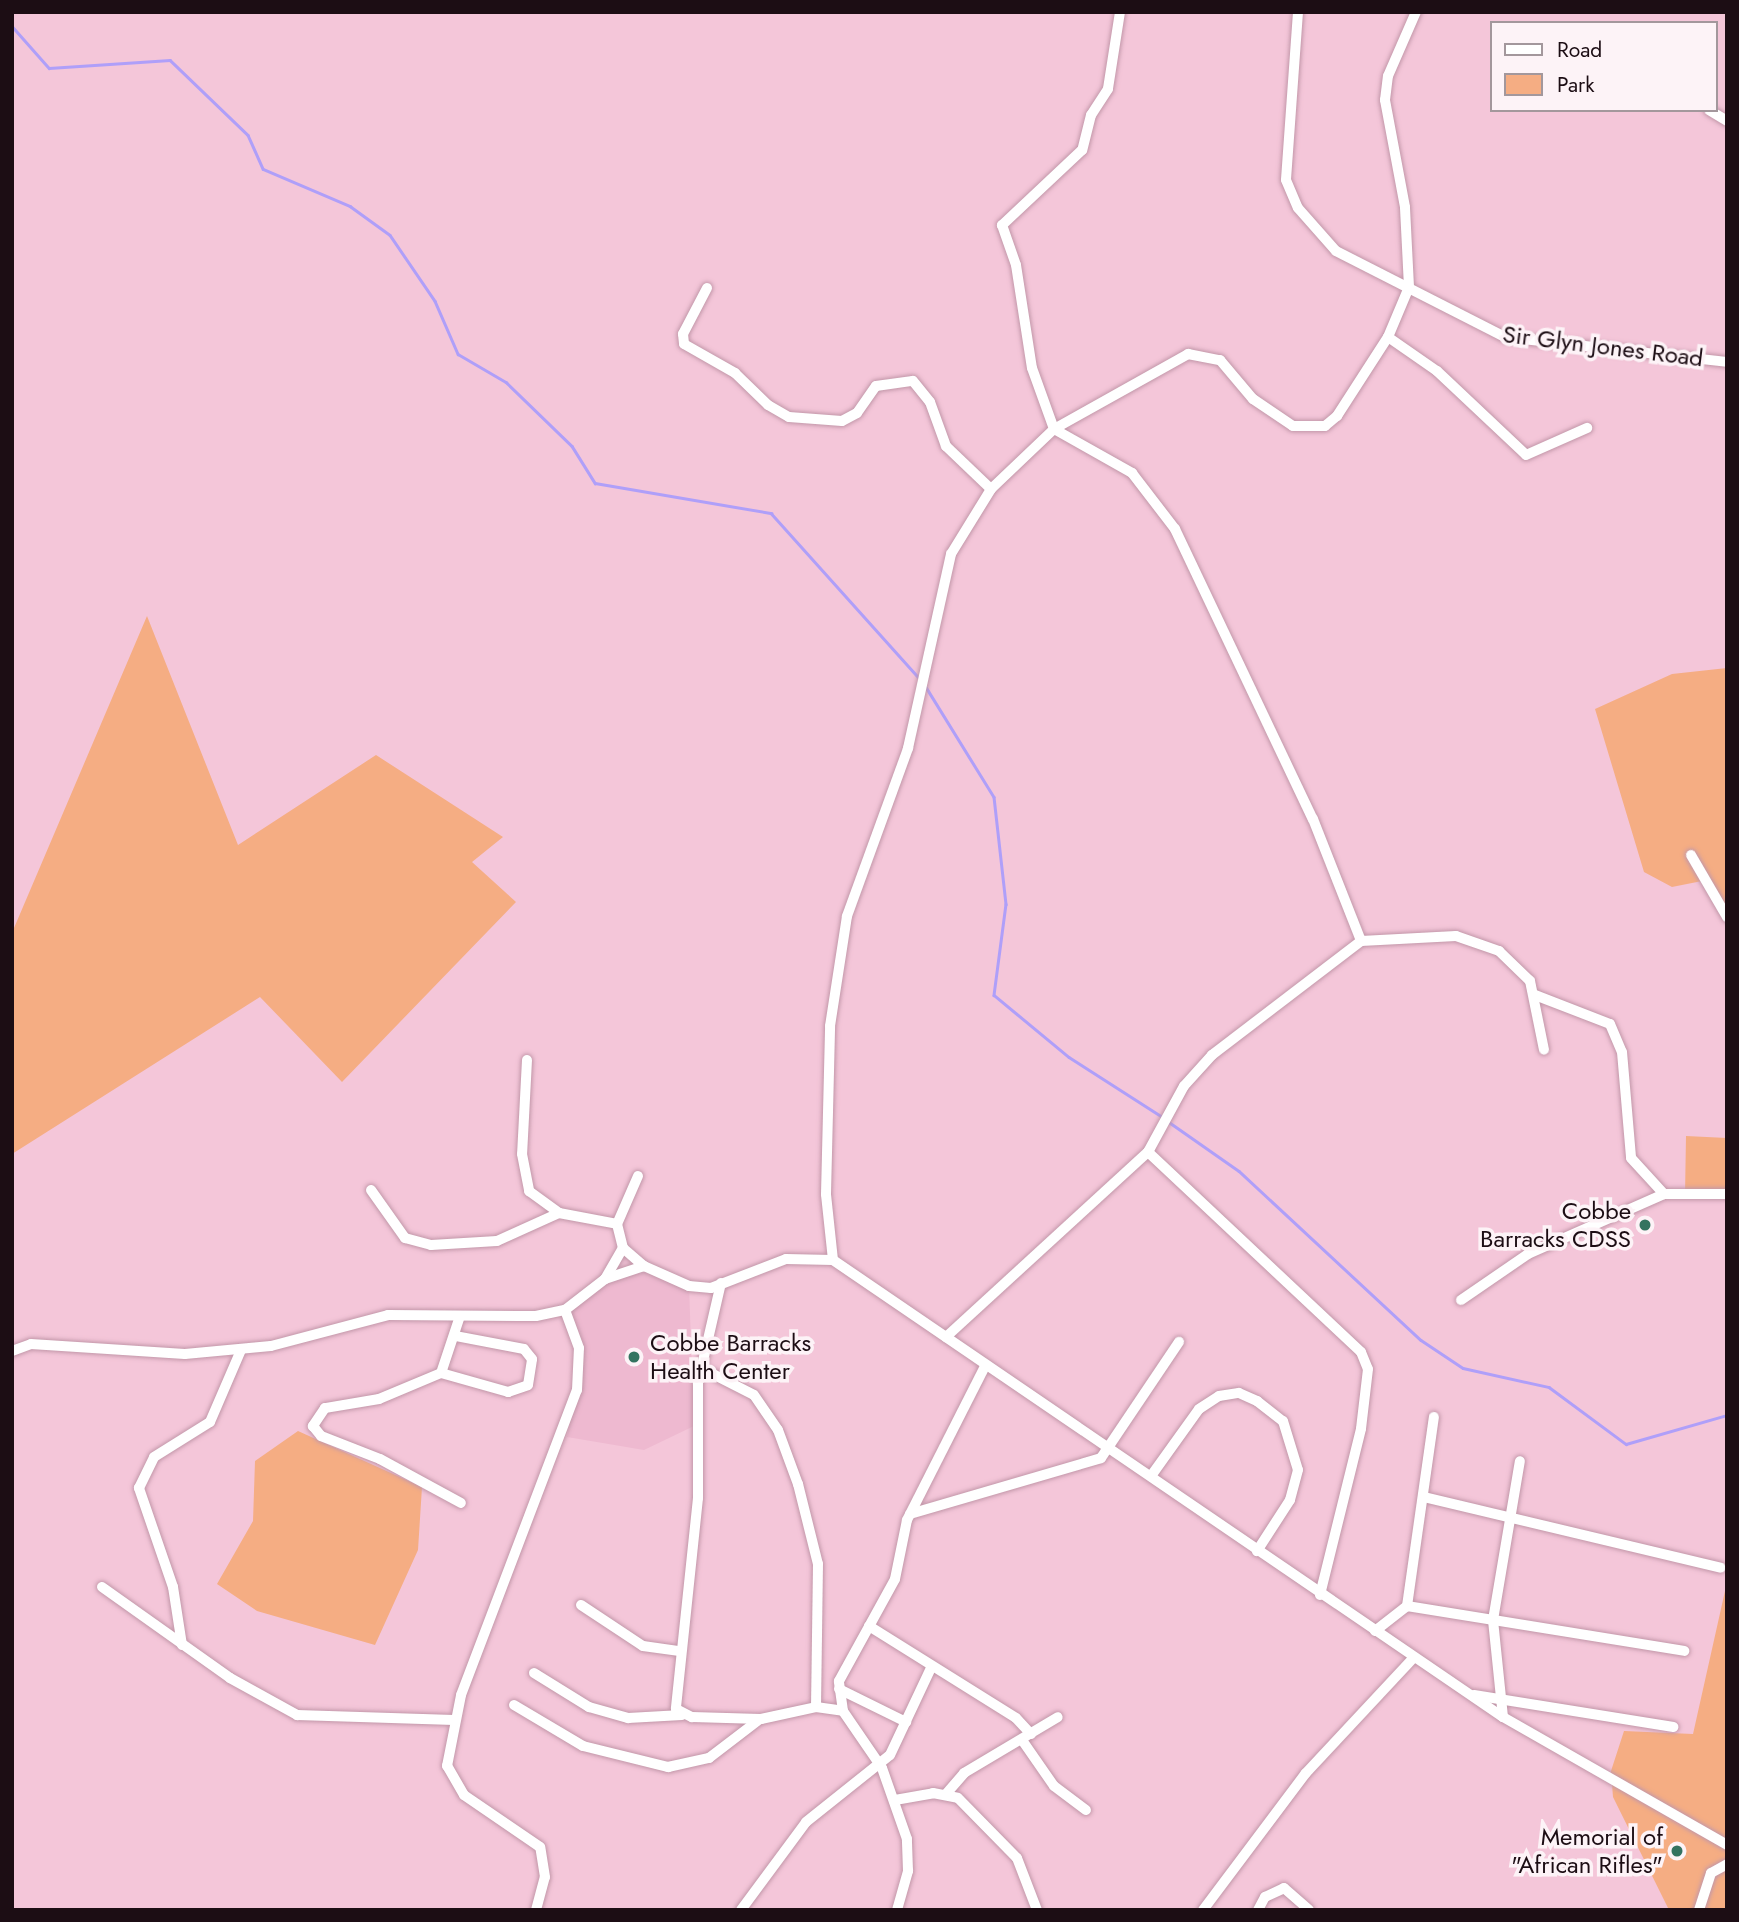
<!DOCTYPE html>
<style>
body{margin:0}
#map{position:relative;width:1739px;height:1922px;overflow:hidden;background:#f4c6d9;font-family:Jost,sans-serif}
div>[style]{position:absolute}
[style*='--x']{left:calc(var(--x)*1px);top:calc(var(--y)*1px);width:calc(var(--w)*1px);rotate:calc(var(--a)*1deg)}
.built>*{inset:0;background:#eeb9d0}
.green>*{inset:0;background:#f5ad83}
.stream>*{height:2.5px;margin:-1.25px;padding:0 1.25px;transform-origin:1.25px;border-radius:1.25px;background:#af9ff9}
.roads{filter:drop-shadow(0 0 2px #c297a9) drop-shadow(0 0 2px #c297a9)}
.minor>*{height:10px;margin:-5px;padding:0 5px;transform-origin:5px;border-radius:5px;background:#fff}
.dots>*{width:19px;height:19px;translate:-50% -50%;box-sizing:border-box;border:4px solid #fdf3f7;border-radius:50%}
span{translate:-50% -50%;white-space:nowrap;text-align:center;line-height:1.15;-webkit-text-stroke:7px #fdf3f7;paint-order:stroke}
.street-label{font-size:24px;color:#1c0d14}
.poi-label{font-size:24px;color:#1c0d14}
.right{translate:-100% -50%;text-align:right}
.left{translate:0 -50%;text-align:left}
.frame{position:absolute;inset:0;border:14px solid #1c0d14;pointer-events:none}
.legend{position:absolute;left:1490px;top:21px;width:228px;height:91px;box-sizing:border-box;background:#fdf3f7;border:2px solid #a3979c;margin:0;padding:9px 12px;list-style:none;font-size:21px;color:#1c0d14}
.legend li{display:flex;align-items:center;gap:14px;height:35px}
.legend b{width:35px;border:2px solid #a3979c}
</style>
<div id="map">
<div class="built">
<div style="clip-path:polygon(644px 1266px,689px 1286px,694px 1426px,644px 1450px,567px 1437px,580px 1365px,565px 1310px,605px 1279px)"></div>
</div>
<div class="green">
<div style="clip-path:polygon(147px 616px,238px 845px,376px 755px,503px 837px,472px 862px,516px 902px,342px 1082px,260px 997px,12px 1154px,14px 928px)"></div>
<div style="clip-path:polygon(1727px 668px,1727px 916px,1707px 880px,1672px 887px,1644px 872px,1595px 709px,1672px 674px)"></div>
<div style="clip-path:polygon(1686px 1136px,1727px 1138px,1727px 1204px,1725px 1196px,1685px 1195px)"></div>
<div style="clip-path:polygon(298px 1431px,422px 1487px,418px 1550px,375px 1645px,257px 1611px,217px 1584px,253px 1521px,255px 1461px)"></div>
<div style="clip-path:polygon(1727px 1582px,1727px 1910px,1669px 1910px,1613px 1797px,1611px 1771px,1624px 1731px,1693px 1734px)"></div>
</div>
<div class="stream">
<div style="--x:12;--y:26;--w:56;--a:48.6"></div>
<div style="--x:49;--y:68;--w:121;--a:-3.8"></div>
<div style="--x:170;--y:60;--w:108;--a:43.9"></div>
<div style="--x:248;--y:135;--w:37;--a:66"></div>
<div style="--x:263;--y:169;--w:95;--a:23"></div>
<div style="--x:350;--y:206;--w:49;--a:35.9"></div>
<div style="--x:390;--y:235;--w:80;--a:55.7"></div>
<div style="--x:435;--y:301;--w:58;--a:66.5"></div>
<div style="--x:458;--y:354;--w:56;--a:30.3"></div>
<div style="--x:506;--y:382;--w:92;--a:44.1"></div>
<div style="--x:572;--y:446;--w:44;--a:58.1"></div>
<div style="--x:595;--y:483;--w:179;--a:9.7"></div>
<div style="--x:771;--y:513;--w:223;--a:48.1"></div>
<div style="--x:926;--y:687;--w:129;--a:58.3"></div>
<div style="--x:994;--y:797;--w:108;--a:83.6"></div>
<div style="--x:1006;--y:904;--w:92;--a:97.5"></div>
<div style="--x:994;--y:995;--w:97;--a:39.6"></div>
<div style="--x:1069;--y:1057;--w:113;--a:32.7"></div>
<div style="--x:1169;--y:1122;--w:85;--a:35"></div>
<div style="--x:1239;--y:1171;--w:248;--a:42.9"></div>
<div style="--x:1421;--y:1340;--w:50;--a:33.7"></div>
<div style="--x:1463;--y:1368;--w:88;--a:12.5"></div>
<div style="--x:1549;--y:1387;--w:96;--a:36.5"></div>
<div style="--x:1626;--y:1444;--w:105;--a:-16"></div>
</div>
<div class="roads">
<div class="minor">
<div style="--x:1120;--y:12;--w:78;--a:98.9"></div>
<div style="--x:1108;--y:89;--w:31;--a:123"></div>
<div style="--x:1091;--y:115;--w:36;--a:104"></div>
<div style="--x:1082;--y:150;--w:110;--a:136.8"></div>
<div style="--x:1002;--y:225;--w:42;--a:70.7"></div>
<div style="--x:1016;--y:265;--w:104;--a:81.2"></div>
<div style="--x:1032;--y:368;--w:65;--a:70.2"></div>
<div style="--x:1054;--y:429;--w:90;--a:29.4"></div>
<div style="--x:1132;--y:473;--w:71;--a:52.5"></div>
<div style="--x:1175;--y:529;--w:321;--a:64.6"></div>
<div style="--x:1313;--y:819;--w:131;--a:68.5"></div>
<div style="--x:1298;--y:12;--w:168;--a:94.1"></div>
<div style="--x:1286;--y:180;--w:30;--a:67"></div>
<div style="--x:1298;--y:208;--w:57;--a:48.5"></div>
<div style="--x:1336;--y:251;--w:190;--a:27"></div>
<div style="--x:1505;--y:337;--w:223;--a:6.4"></div>
<div style="--x:1709;--y:110;--w:21;--a:31"></div>
<div style="--x:707;--y:288;--w:52;--a:117.6"></div>
<div style="--x:683;--y:334;--w:10;--a:84"></div>
<div style="--x:684;--y:344;--w:59;--a:29.6"></div>
<div style="--x:735;--y:373;--w:46;--a:44.1"></div>
<div style="--x:768;--y:405;--w:24;--a:30"></div>
<div style="--x:789;--y:417;--w:53;--a:4.3"></div>
<div style="--x:842;--y:421;--w:17;--a:-28"></div>
<div style="--x:857;--y:413;--w:33;--a:-55"></div>
<div style="--x:876;--y:386;--w:37;--a:-8"></div>
<div style="--x:913;--y:381;--w:27;--a:51"></div>
<div style="--x:930;--y:402;--w:47;--a:70"></div>
<div style="--x:946;--y:446;--w:62;--a:43.7"></div>
<div style="--x:1388;--y:337;--w:60;--a:34.8"></div>
<div style="--x:1437;--y:371;--w:122;--a:43.3"></div>
<div style="--x:1526;--y:455;--w:67;--a:-23.9"></div>
<div style="--x:1691;--y:855;--w:72;--a:59.9"></div>
<div style="--x:1535;--y:995;--w:80;--a:21.1"></div>
<div style="--x:1610;--y:1024;--w:30;--a:67"></div>
<div style="--x:1622;--y:1052;--w:106;--a:85.1"></div>
<div style="--x:1631;--y:1158;--w:49;--a:47.5"></div>
<div style="--x:527;--y:1060;--w:94;--a:93"></div>
<div style="--x:522;--y:1154;--w:38;--a:79"></div>
<div style="--x:529;--y:1191;--w:37;--a:36"></div>
<div style="--x:559;--y:1213;--w:59;--a:10.7"></div>
<div style="--x:1148;--y:1152;--w:292;--a:43.2"></div>
<div style="--x:1361;--y:1352;--w:18;--a:68"></div>
<div style="--x:1368;--y:1369;--w:60;--a:96.7"></div>
<div style="--x:1361;--y:1429;--w:171;--a:103.9"></div>
<div style="--x:638;--y:1176;--w:52;--a:113.6"></div>
<div style="--x:617;--y:1224;--w:25;--a:76"></div>
<div style="--x:623;--y:1248;--w:28;--a:41"></div>
<div style="--x:644;--y:1266;--w:49;--a:24"></div>
<div style="--x:689;--y:1286;--w:22;--a:5"></div>
<div style="--x:711;--y:1288;--w:80;--a:-21.1"></div>
<div style="--x:786;--y:1259;--w:47;--a:1.2"></div>
<div style="--x:833;--y:1260;--w:811;--a:34.3"></div>
<div style="--x:1503;--y:1717;--w:258;--a:29.7"></div>
<div style="--x:371;--y:1190;--w:59;--a:54.7"></div>
<div style="--x:405;--y:1238;--w:27;--a:15"></div>
<div style="--x:431;--y:1245;--w:66;--a:-3.5"></div>
<div style="--x:497;--y:1241;--w:68;--a:-24.3"></div>
<div style="--x:833;--y:1260;--w:66;--a:-96.1"></div>
<div style="--x:826;--y:1194;--w:168;--a:-88.6"></div>
<div style="--x:830;--y:1026;--w:111;--a:-81.2"></div>
<div style="--x:847;--y:916;--w:179;--a:-70"></div>
<div style="--x:908;--y:748;--w:199;--a:-77.5"></div>
<div style="--x:951;--y:554;--w:76;--a:-58.4"></div>
<div style="--x:991;--y:489;--w:87;--a:-43.6"></div>
<div style="--x:1054;--y:429;--w:154;--a:-29.2"></div>
<div style="--x:1188;--y:354;--w:33;--a:11"></div>
<div style="--x:1220;--y:360;--w:51;--a:49.8"></div>
<div style="--x:1253;--y:399;--w:48;--a:34"></div>
<div style="--x:1293;--y:426;--w:32;--a:0"></div>
<div style="--x:1325;--y:426;--w:16;--a:-40"></div>
<div style="--x:1337;--y:416;--w:94;--a:-57.2"></div>
<div style="--x:1388;--y:337;--w:54;--a:-67.2"></div>
<div style="--x:1409;--y:287;--w:80;--a:-92.9"></div>
<div style="--x:1405;--y:207;--w:109;--a:-100.6"></div>
<div style="--x:1385;--y:100;--w:24;--a:-83"></div>
<div style="--x:1388;--y:76;--w:70;--a:-66.4"></div>
<div style="--x:605;--y:1279;--w:36;--a:-60"></div>
<div style="--x:721;--y:1283;--w:103;--a:103"></div>
<div style="--x:698;--y:1383;--w:115;--a:90"></div>
<div style="--x:698;--y:1498;--w:212;--a:96"></div>
<div style="--x:676;--y:1709;--w:18;--a:27"></div>
<div style="--x:692;--y:1717;--w:69;--a:1.7"></div>
<div style="--x:761;--y:1719;--w:56;--a:-12.3"></div>
<div style="--x:816;--y:1707;--w:27;--a:8"></div>
<div style="--x:1461;--y:1300;--w:81;--a:-34.5"></div>
<div style="--x:1528;--y:1254;--w:149;--a:-23.8"></div>
<div style="--x:1664;--y:1194;--w:63;--a:0"></div>
<div style="--x:459;--y:1319;--w:57;--a:108.4"></div>
<div style="--x:441;--y:1373;--w:67;--a:157.2"></div>
<div style="--x:379;--y:1399;--w:55;--a:170.5"></div>
<div style="--x:325;--y:1408;--w:22;--a:124"></div>
<div style="--x:313;--y:1426;--w:13;--a:51"></div>
<div style="--x:321;--y:1436;--w:63;--a:21.3"></div>
<div style="--x:380;--y:1459;--w:92;--a:28.5"></div>
<div style="--x:946;--y:1337;--w:274;--a:-42.5"></div>
<div style="--x:1148;--y:1152;--w:75;--a:-61.4"></div>
<div style="--x:1184;--y:1086;--w:42;--a:-47.9"></div>
<div style="--x:1212;--y:1055;--w:188;--a:-37.4"></div>
<div style="--x:1361;--y:941;--w:95;--a:-3"></div>
<div style="--x:1456;--y:936;--w:46;--a:19.2"></div>
<div style="--x:1499;--y:951;--w:43;--a:44.1"></div>
<div style="--x:1530;--y:981;--w:70;--a:78.5"></div>
<div style="--x:12;--y:1351;--w:20;--a:-20"></div>
<div style="--x:31;--y:1344;--w:154;--a:3.7"></div>
<div style="--x:185;--y:1354;--w:86;--a:-5.3"></div>
<div style="--x:271;--y:1346;--w:121;--a:-14.8"></div>
<div style="--x:388;--y:1315;--w:148;--a:0.4"></div>
<div style="--x:536;--y:1316;--w:30;--a:-12"></div>
<div style="--x:565;--y:1310;--w:51;--a:-37.8"></div>
<div style="--x:605;--y:1279;--w:41;--a:-18.4"></div>
<div style="--x:701;--y:1368;--w:59;--a:27"></div>
<div style="--x:754;--y:1395;--w:42;--a:55.6"></div>
<div style="--x:778;--y:1430;--w:58;--a:69.7"></div>
<div style="--x:798;--y:1484;--w:82;--a:76"></div>
<div style="--x:818;--y:1564;--w:143;--a:90.8"></div>
<div style="--x:441;--y:1373;--w:70;--a:15.8"></div>
<div style="--x:508;--y:1392;--w:21;--a:-19"></div>
<div style="--x:528;--y:1385;--w:26;--a:-81"></div>
<div style="--x:532;--y:1359;--w:13;--a:-129"></div>
<div style="--x:524;--y:1349;--w:69;--a:-169.2"></div>
<div style="--x:1151;--y:1476;--w:82;--a:-54.4"></div>
<div style="--x:1199;--y:1409;--w:24;--a:-33"></div>
<div style="--x:1219;--y:1396;--w:20;--a:-9"></div>
<div style="--x:1239;--y:1393;--w:20;--a:24"></div>
<div style="--x:1257;--y:1401;--w:33;--a:38"></div>
<div style="--x:1283;--y:1421;--w:51;--a:73"></div>
<div style="--x:1298;--y:1470;--w:31;--a:105"></div>
<div style="--x:1290;--y:1500;--w:61;--a:122.9"></div>
<div style="--x:1424;--y:1497;--w:305;--a:13.4"></div>
<div style="--x:910;--y:1514;--w:199;--a:-16.3"></div>
<div style="--x:1101;--y:1458;--w:140;--a:-56.1"></div>
<div style="--x:102;--y:1587;--w:157;--a:35.4"></div>
<div style="--x:230;--y:1678;--w:77;--a:28.9"></div>
<div style="--x:297;--y:1715;--w:157;--a:1.8"></div>
<div style="--x:581;--y:1605;--w:74;--a:33.5"></div>
<div style="--x:643;--y:1646;--w:37;--a:8"></div>
<div style="--x:1407;--y:1606;--w:281;--a:9.2"></div>
<div style="--x:869;--y:1626;--w:173;--a:32"></div>
<div style="--x:1016;--y:1718;--w:22;--a:47"></div>
<div style="--x:1375;--y:1631;--w:41;--a:-38"></div>
<div style="--x:1407;--y:1606;--w:191;--a:-81.9"></div>
<div style="--x:182;--y:1645;--w:59;--a:-98.8"></div>
<div style="--x:173;--y:1587;--w:105;--a:-109"></div>
<div style="--x:139;--y:1488;--w:34;--a:-64"></div>
<div style="--x:154;--y:1457;--w:66;--a:-32"></div>
<div style="--x:210;--y:1422;--w:78;--a:-66.7"></div>
<div style="--x:534;--y:1673;--w:65;--a:31.7"></div>
<div style="--x:589;--y:1707;--w:41;--a:15.8"></div>
<div style="--x:628;--y:1718;--w:54;--a:-3.2"></div>
<div style="--x:839;--y:1689;--w:75;--a:26.2"></div>
<div style="--x:1474;--y:1695;--w:202;--a:9.1"></div>
<div style="--x:514;--y:1705;--w:80;--a:30.7"></div>
<div style="--x:583;--y:1746;--w:88;--a:13.9"></div>
<div style="--x:668;--y:1767;--w:42;--a:-12.4"></div>
<div style="--x:709;--y:1758;--w:64;--a:-37.4"></div>
<div style="--x:1503;--y:1717;--w:98;--a:-95.9"></div>
<div style="--x:1493;--y:1620;--w:161;--a:-80.4"></div>
<div style="--x:1022;--y:1740;--w:56;--a:55.2"></div>
<div style="--x:1054;--y:1786;--w:40;--a:37"></div>
<div style="--x:946;--y:1794;--w:28;--a:-49"></div>
<div style="--x:964;--y:1773;--w:109;--a:-30.8"></div>
<div style="--x:895;--y:1800;--w:39;--a:-10"></div>
<div style="--x:933;--y:1793;--w:25;--a:11"></div>
<div style="--x:958;--y:1798;--w:84;--a:45.5"></div>
<div style="--x:1017;--y:1858;--w:56;--a:69"></div>
<div style="--x:536;--y:1910;--w:34;--a:-75"></div>
<div style="--x:545;--y:1877;--w:30;--a:-99"></div>
<div style="--x:540;--y:1847;--w:92;--a:-145.6"></div>
<div style="--x:464;--y:1795;--w:34;--a:-120"></div>
<div style="--x:447;--y:1766;--w:72;--a:-78.8"></div>
<div style="--x:461;--y:1695;--w:326;--a:-69.2"></div>
<div style="--x:577;--y:1390;--w:42;--a:-87.3"></div>
<div style="--x:579;--y:1348;--w:40;--a:-110.2"></div>
<div style="--x:741;--y:1910;--w:109;--a:-53.5"></div>
<div style="--x:806;--y:1822;--w:107;--a:-38.6"></div>
<div style="--x:890;--y:1755;--w:96;--a:-64.8"></div>
<div style="--x:897;--y:1910;--w:41;--a:-74.2"></div>
<div style="--x:908;--y:1871;--w:32;--a:-92"></div>
<div style="--x:907;--y:1839;--w:75;--a:-109.4"></div>
<div style="--x:882;--y:1768;--w:69;--a:-124.4"></div>
<div style="--x:843;--y:1711;--w:30;--a:-98"></div>
<div style="--x:839;--y:1681;--w:116;--a:-61.2"></div>
<div style="--x:895;--y:1579;--w:60;--a:-78.5"></div>
<div style="--x:907;--y:1520;--w:173;--a:-63.1"></div>
<div style="--x:1203;--y:1910;--w:171;--a:-53.1"></div>
<div style="--x:1306;--y:1773;--w:158;--a:-47"></div>
<div style="--x:1258;--y:1910;--w:15;--a:-62"></div>
<div style="--x:1265;--y:1897;--w:21;--a:-25"></div>
<div style="--x:1284;--y:1888;--w:33;--a:41"></div>
<div style="--x:1699;--y:1910;--w:39;--a:-72"></div>
<div style="--x:1711;--y:1873;--w:18;--a:-29"></div>
</div>
</div>
<div class="dots">
<div style="left:1645px;top:1225px;background:#347360"></div>
<div style="left:634px;top:1357px;background:#347360"></div>
<div style="left:1677px;top:1851px;background:#347360"></div>
</div>
<div class="street-label">
<span style="left:1603px;top:346px;rotate:7deg">Sir Glyn Jones Road</span>
</div>
<div class="poi-label">
<span class="right" style="left:1631px;top:1225px">Cobbe<br>Barracks CDSS</span>
<span class="left" style="left:650px;top:1357px">Cobbe Barracks<br>Health Center</span>
<span class="right" style="left:1663px;top:1851px">Memorial of<br>"African Rifles"</span>
</div>
<div class="frame"></div>
<ul class="legend">
<li><b style="height:9px;background:#fff"></b>Road</li>
<li><b style="height:19px;background:#f5ad83"></b>Park</li>
</ul>
</div>
